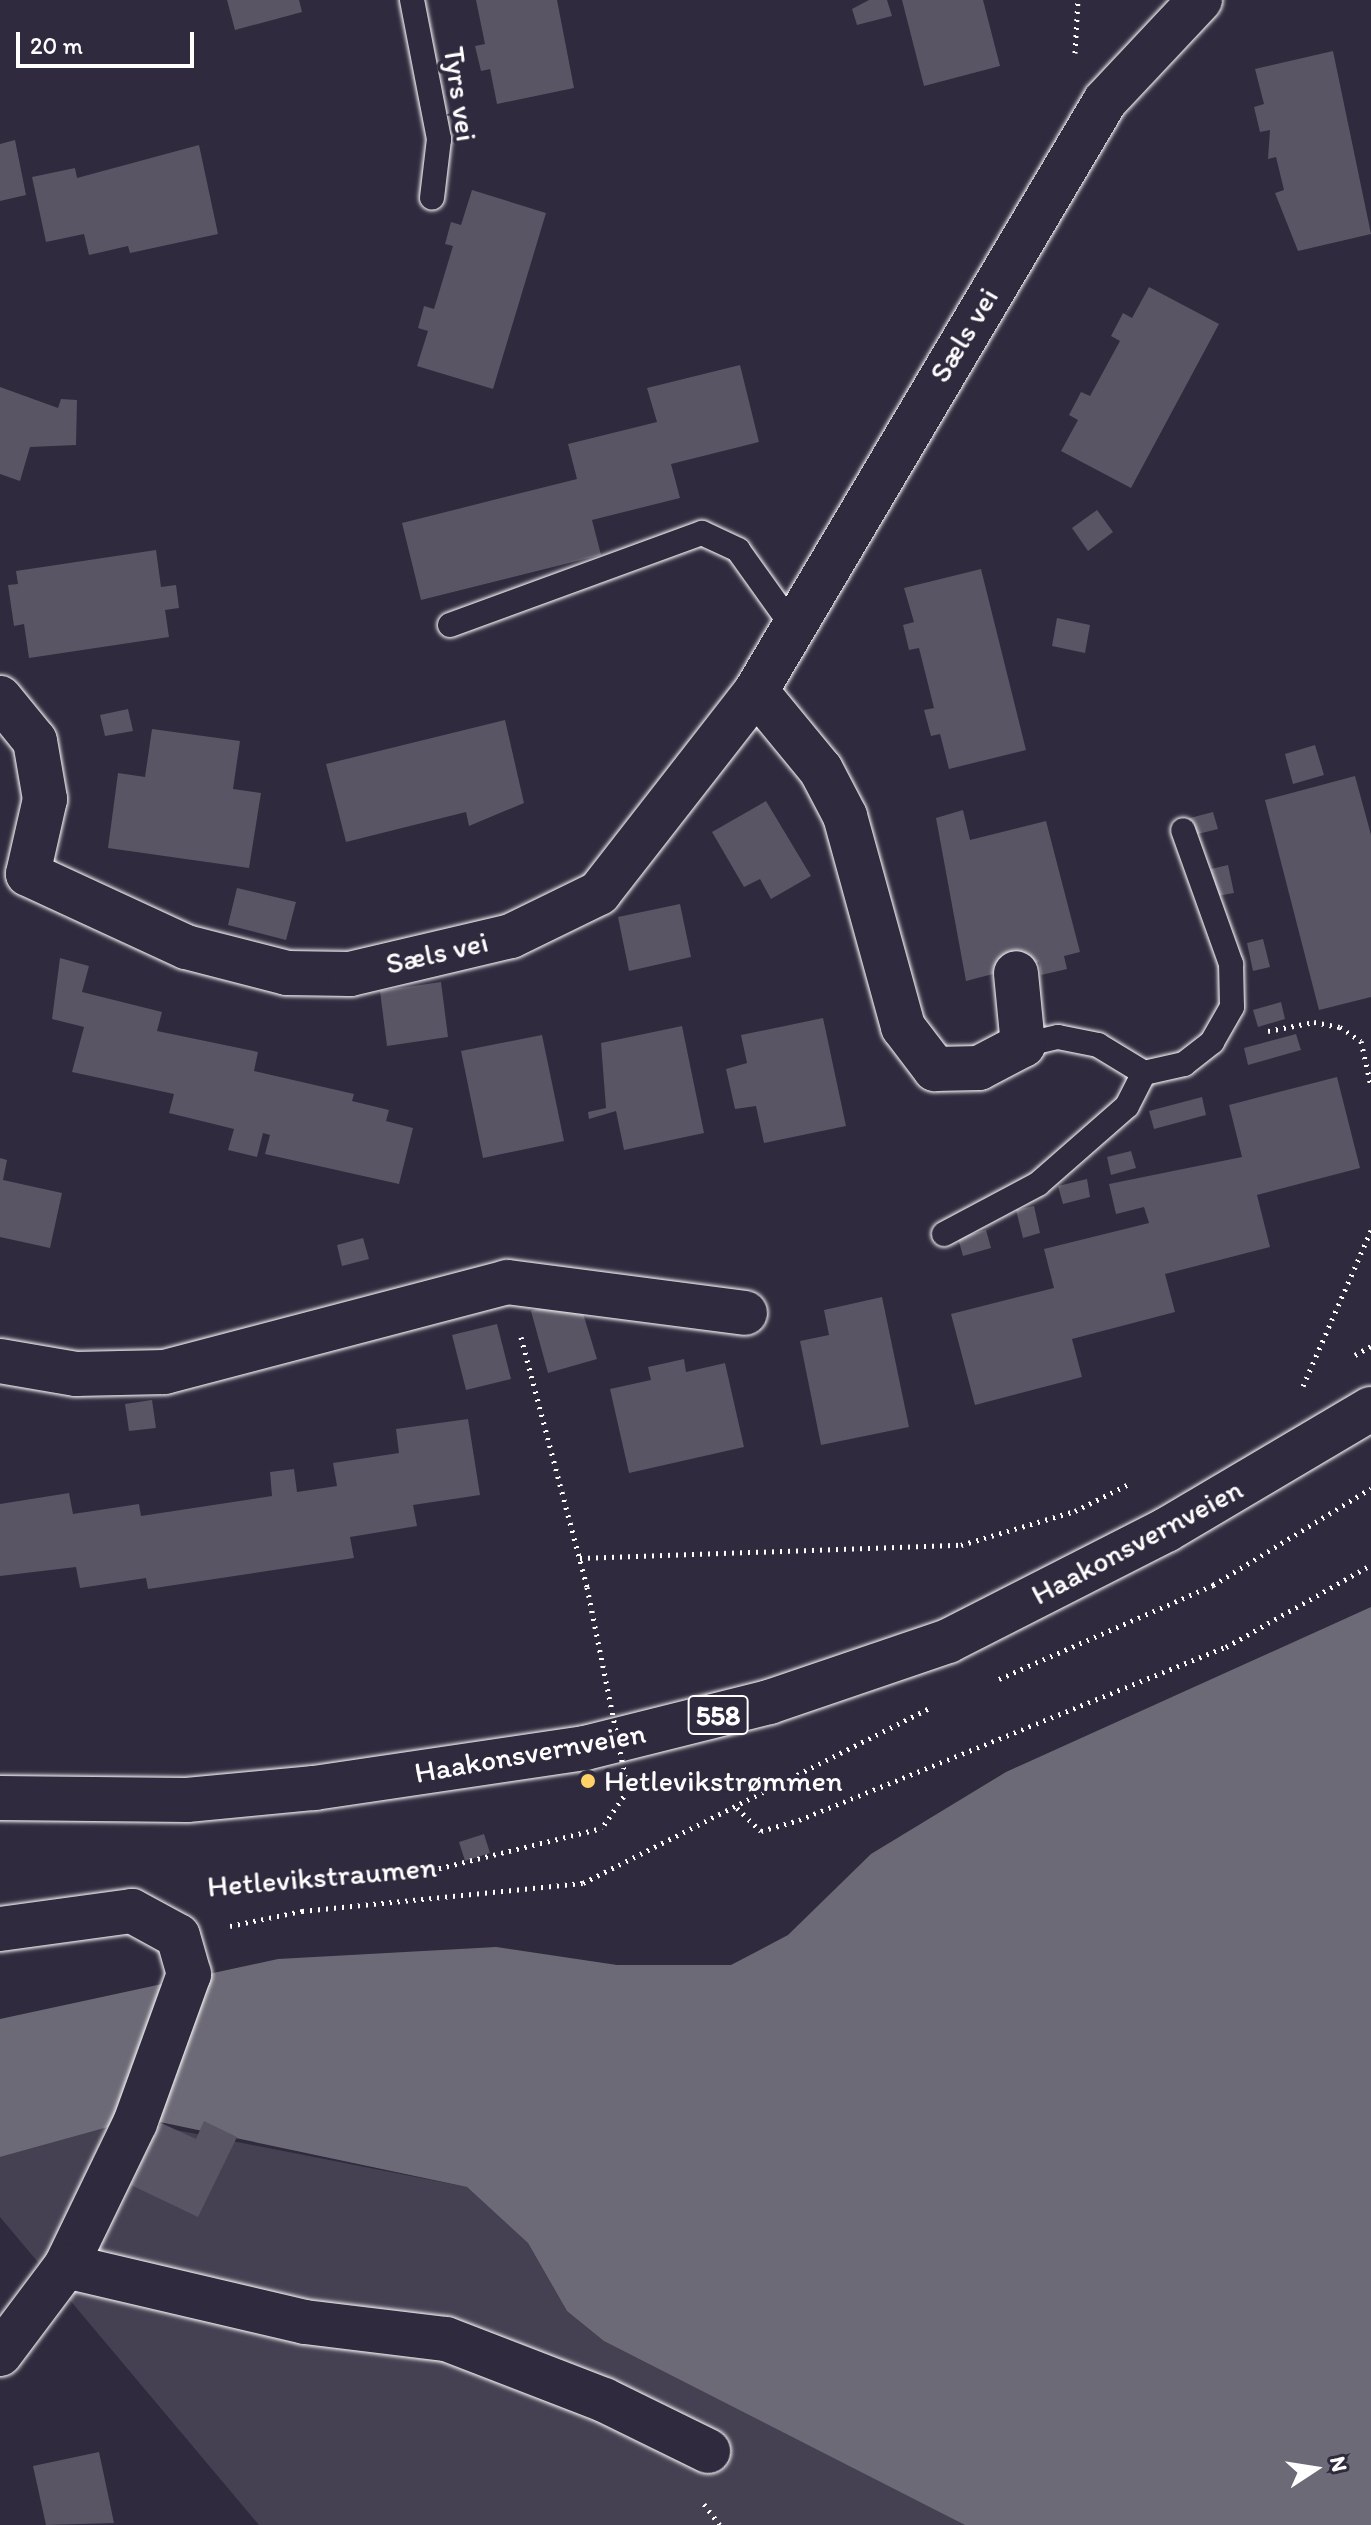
<!DOCTYPE html>
<meta charset="utf-8">
<style>
body{margin:0}
#map{position:relative;width:1371px;height:2525px;overflow:hidden;background:#2f2a3d;font-family:Itim,sans-serif}
div>[style]{position:absolute}
[style*='--x']{left:calc(var(--x)*1px);top:calc(var(--y)*1px);width:calc(var(--w)*1px);rotate:calc(var(--a)*1deg)}
.green>*{inset:0;background:#464152}
.water>*{inset:0;background:#6d6a77}
.building>*{inset:0;background:#595564}
.path>*{height:5px;margin-top:-2.5px;transform-origin:0;background:repeating-linear-gradient(90deg,#fff 0 2px,transparent 0 8px)}
.roads{filter:drop-shadow(0 0 2px #fff) drop-shadow(0 0 2px #fff)}
.service>*{height:24px;margin:-12px;padding:0 12px;transform-origin:12px;border-radius:12px;background:#2f2a3d}
.minor>*{height:44px;margin:-22px;padding:0 22px;transform-origin:22px;border-radius:22px;background:#2f2a3d}
.primary>*{height:44px;margin:-22px;padding:0 22px;transform-origin:22px;border-radius:22px;background:#2f2a3d}
.path-bridge>*{height:5px;margin-top:-2.5px;transform-origin:0;background:repeating-linear-gradient(90deg,#fff 0 2px,transparent 0 8px)}
.dots>*{width:22px;height:22px;translate:-50% -50%;box-sizing:border-box;border:4px solid #2f2a3d;border-radius:50%}
span{translate:-50% -50%;white-space:nowrap;text-align:center;line-height:1.15;-webkit-text-stroke:7px #2f2a3d;paint-order:stroke}
.shield-label span{padding:2px 6px;background:#2f2a3d;border:2px solid;border-radius:6px;-webkit-text-stroke-width:0}
.shield-label{font-size:28px;color:#fff;font-weight:700}
.street-label{font-size:30px;color:#fff}
.poi-label{font-size:30px;color:#fff}
.left{translate:0 -50%;text-align:left}
.north{position:absolute;left:1275px;top:2429px;width:80px;height:80px;-webkit-text-stroke:6px #2f2a3d;paint-order:stroke;rotate:78deg;font-size:22px;font-weight:700;line-height:32px;text-align:center;color:#fff}
.north::after{content:'';display:block;margin:auto;width:28px;height:36px;background:#fff;clip-path:polygon(50% 0,100% 100%,50% 72%,0 100%)}
.scale{position:absolute;left:16px;top:32px;width:178px;height:36px;box-sizing:border-box;border:4px solid #fff;border-top:0;padding-left:10px;font-size:24px;line-height:28px;white-space:nowrap;color:#fff;-webkit-text-stroke:6px #2f2a3d;paint-order:stroke}
</style>
<div id="map">
<div class="green">
<div style="clip-path:polygon(130px 2121px,467px 2187px,528px 2243px,567px 2311px,965px 2525px,259px 2525px,0 2217px,0 2157px)"></div>
</div>
<div class="water">
<div style="clip-path:polygon(1371px 1607px,1371px 2525px,965px 2525px,604px 2341px,567px 2311px,528px 2243px,467px 2187px,160px 2122px,130px 2121px,0 2157px,0 2019px,278px 1959px,496px 1947px,617px 1965px,731px 1965px,788px 1935px,871px 1854px,1006px 1772px)"></div>
</div>
<div class="building">
<div style="clip-path:polygon(227px 0,299px 0,302px 12px,235px 30px)"></div>
<div style="clip-path:polygon(476px 0,557px 0,574px 88px,497px 104px,490px 69px,481px 71px,475px 46px,485px 44px)"></div>
<div style="clip-path:polygon(869px 0,887px 0,892px 16px,857px 25px,852px 9px)"></div>
<div style="clip-path:polygon(902px 0,983px 0,1000px 66px,924px 86px)"></div>
<div style="clip-path:polygon(1333px 51px,1371px 234px,1298px 251px,1275px 193px,1284px 190px,1276px 157px,1268px 159px,1270px 130px,1260px 132px,1254px 107px,1264px 104px,1255px 69px)"></div>
<div style="clip-path:polygon(15px 140px,26px 195px,0 201px,0 144px)"></div>
<div style="clip-path:polygon(199px 145px,218px 234px,130px 253px,128px 246px,89px 255px,84px 234px,46px 242px,32px 177px,75px 168px,77px 178px)"></div>
<div style="clip-path:polygon(472px 190px,546px 213px,493px 389px,417px 366px,428px 331px,418px 328px,424px 306px,434px 309px,453px 246px,445px 244px,451px 222px,461px 225px)"></div>
<div style="clip-path:polygon(1149px 287px,1219px 324px,1131px 488px,1061px 451px,1078px 420px,1069px 415px,1081px 392px,1090px 396px,1120px 341px,1111px 336px,1123px 313px,1132px 318px)"></div>
<div style="clip-path:polygon(740px 365px,759px 442px,671px 464px,680px 498px,592px 520px,601px 555px,421px 600px,402px 523px,577px 479px,568px 444px,657px 422px,647px 388px)"></div>
<div style="clip-path:polygon(0 387px,58px 408px,61px 399px,77px 400px,76px 445px,30px 447px,20px 481px,0 474px)"></div>
<div style="clip-path:polygon(1097px 510px,1113px 532px,1088px 551px,1072px 528px)"></div>
<div style="clip-path:polygon(156px 550px,161px 587px,176px 585px,179px 608px,165px 610px,169px 637px,29px 658px,24px 624px,14px 626px,8px 585px,18px 584px,16px 571px)"></div>
<div style="clip-path:polygon(981px 569px,1026px 750px,949px 769px,940px 734px,931px 736px,924px 710px,934px 708px,919px 648px,909px 650px,903px 625px,914px 622px,904px 588px)"></div>
<div style="clip-path:polygon(1057px 618px,1090px 625px,1085px 653px,1052px 646px)"></div>
<div style="clip-path:polygon(128px 709px,133px 731px,105px 736px,100px 715px)"></div>
<div style="clip-path:polygon(505px 720px,524px 803px,469px 826px,466px 812px,346px 842px,326px 764px)"></div>
<div style="clip-path:polygon(152px 729px,240px 741px,233px 789px,261px 793px,249px 868px,108px 848px,118px 773px,145px 777px)"></div>
<div style="clip-path:polygon(1315px 745px,1324px 775px,1293px 784px,1285px 754px)"></div>
<div style="clip-path:polygon(1355px 776px,1371px 835px,1371px 997px,1319px 1010px,1265px 800px)"></div>
<div style="clip-path:polygon(766px 801px,811px 876px,771px 899px,760px 879px,744px 887px,712px 832px)"></div>
<div style="clip-path:polygon(963px 810px,970px 840px,1046px 821px,1080px 952px,1064px 956px,1067px 969px,1041px 975px,1039px 962px,966px 981px,936px 818px)"></div>
<div style="clip-path:polygon(1213px 812px,1218px 829px,1190px 836px,1186px 819px)"></div>
<div style="clip-path:polygon(1228px 865px,1234px 893px,1217px 896px,1211px 869px)"></div>
<div style="clip-path:polygon(237px 888px,296px 902px,286px 940px,228px 925px)"></div>
<div style="clip-path:polygon(680px 904px,691px 957px,629px 971px,618px 917px)"></div>
<div style="clip-path:polygon(1263px 939px,1270px 967px,1253px 971px,1247px 943px)"></div>
<div style="clip-path:polygon(60px 958px,89px 966px,82px 992px,162px 1012px,157px 1031px,258px 1052px,254px 1071px,354px 1094px,352px 1101px,389px 1110px,386px 1121px,413px 1128px,399px 1184px,265px 1154px,270px 1135px,263px 1133px,257px 1157px,228px 1150px,234px 1129px,169px 1113px,174px 1094px,72px 1072px,84px 1027px,52px 1019px)"></div>
<div style="clip-path:polygon(441px 982px,448px 1037px,387px 1046px,380px 991px)"></div>
<div style="clip-path:polygon(1281px 1002px,1285px 1019px,1258px 1027px,1253px 1010px)"></div>
<div style="clip-path:polygon(823px 1018px,846px 1126px,764px 1143px,756px 1106px,735px 1109px,726px 1069px,747px 1063px,741px 1035px)"></div>
<div style="clip-path:polygon(682px 1026px,704px 1133px,624px 1150px,616px 1111px,589px 1119px,588px 1112px,606px 1108px,601px 1043px)"></div>
<div style="clip-path:polygon(1296px 1034px,1301px 1050px,1248px 1065px,1244px 1048px)"></div>
<div style="clip-path:polygon(542px 1035px,564px 1141px,483px 1158px,461px 1051px)"></div>
<div style="clip-path:polygon(1337px 1077px,1360px 1168px,1257px 1195px,1270px 1247px,1165px 1274px,1175px 1312px,1072px 1339px,1082px 1377px,975px 1405px,951px 1314px,1054px 1288px,1044px 1249px,1149px 1223px,1144px 1207px,1116px 1214px,1109px 1184px,1242px 1157px,1229px 1105px)"></div>
<div style="clip-path:polygon(1202px 1097px,1206px 1115px,1154px 1129px,1149px 1111px)"></div>
<div style="clip-path:polygon(1131px 1151px,1136px 1168px,1111px 1175px,1107px 1157px)"></div>
<div style="clip-path:polygon(0 1158px,7px 1160px,3px 1180px,62px 1193px,50px 1248px,0 1237px)"></div>
<div style="clip-path:polygon(1087px 1179px,1090px 1197px,1063px 1204px,1058px 1186px)"></div>
<div style="clip-path:polygon(1034px 1206px,1040px 1233px,1023px 1238px,1016px 1210px)"></div>
<div style="clip-path:polygon(986px 1230px,991px 1248px,963px 1256px,958px 1238px)"></div>
<div style="clip-path:polygon(363px 1238px,369px 1259px,342px 1266px,337px 1245px)"></div>
<div style="clip-path:polygon(578px 1297px,597px 1359px,548px 1373px,531px 1311px)"></div>
<div style="clip-path:polygon(882px 1297px,909px 1427px,821px 1445px,800px 1341px,829px 1335px,824px 1310px)"></div>
<div style="clip-path:polygon(497px 1324px,511px 1379px,466px 1390px,452px 1335px)"></div>
<div style="clip-path:polygon(684px 1359px,686px 1372px,725px 1363px,744px 1447px,629px 1473px,610px 1389px,651px 1380px,648px 1367px)"></div>
<div style="clip-path:polygon(152px 1400px,156px 1428px,129px 1431px,125px 1404px)"></div>
<div style="clip-path:polygon(468px 1419px,480px 1495px,413px 1505px,417px 1526px,350px 1537px,354px 1558px,148px 1589px,146px 1578px,80px 1588px,76px 1567px,0 1576px,0 1504px,69px 1493px,73px 1514px,139px 1504px,141px 1516px,272px 1496px,270px 1472px,294px 1469px,297px 1492px,337px 1486px,333px 1463px,399px 1453px,396px 1429px)"></div>
<div style="clip-path:polygon(484px 1834px,490px 1853px,465px 1861px,459px 1842px)"></div>
<div style="clip-path:polygon(204px 2121px,237px 2137px,198px 2217px,131px 2185px,161px 2123px,196px 2139px)"></div>
<div style="clip-path:polygon(99px 2452px,114px 2523px,46px 2525px,33px 2466px)"></div>
</div>
<div class="path">
<div style="--x:1075;--y:53;--w:53;--a:-86.8"></div>
<div style="--x:1268;--y:1031;--w:47;--a:-11.1"></div>
<div style="--x:1314;--y:1022;--w:26;--a:11"></div>
<div style="--x:1340;--y:1027;--w:25;--a:34"></div>
<div style="--x:1361;--y:1041;--w:46;--a:77.5"></div>
<div style="--x:521;--y:1337;--w:259;--a:75.2"></div>
<div style="--x:1355;--y:1355;--w:18;--a:-29"></div>
<div style="--x:1303;--y:1386;--w:170;--a:-66.4"></div>
<div style="--x:580;--y:1558;--w:381;--a:-2"></div>
<div style="--x:961;--y:1545;--w:119;--a:-16.6"></div>
<div style="--x:1075;--y:1511;--w:63;--a:-26.6"></div>
<div style="--x:999;--y:1679;--w:234;--a:-23.7"></div>
<div style="--x:1213;--y:1585;--w:185;--a:-31.5"></div>
<div style="--x:737;--y:1808;--w:33;--a:44"></div>
<div style="--x:761;--y:1831;--w:40;--a:-16"></div>
<div style="--x:799;--y:1820;--w:461;--a:-22.1"></div>
<div style="--x:1226;--y:1647;--w:167;--a:-29.5"></div>
<div style="--x:207;--y:1888;--w:201;--a:-3.4"></div>
<div style="--x:408;--y:1876;--w:200;--a:-13.9"></div>
<div style="--x:230;--y:1926;--w:74;--a:-11.8"></div>
<div style="--x:302;--y:1911;--w:282;--a:-5.7"></div>
<div style="--x:583;--y:1883;--w:390;--a:-26.8"></div>
<div style="--x:704;--y:2504;--w:26;--a:53"></div>
</div>
<div class="roads">
<div class="service">
<div style="--x:412;--y:0;--w:142;--a:79"></div>
<div style="--x:439;--y:139;--w:59;--a:96.8"></div>
<div style="--x:450;--y:625;--w:268;--a:-20.1"></div>
<div style="--x:702;--y:533;--w:40;--a:25"></div>
<div style="--x:738;--y:550;--w:95;--a:54.5"></div>
<div style="--x:1023;--y:1045;--w:36;--a:-13"></div>
<div style="--x:1058;--y:1037;--w:41;--a:11.3"></div>
<div style="--x:1098;--y:1045;--w:54;--a:31.3"></div>
<div style="--x:1144;--y:1073;--w:41;--a:-12.7"></div>
<div style="--x:1184;--y:1064;--w:36;--a:-38"></div>
<div style="--x:1212;--y:1042;--w:40;--a:-60.3"></div>
<div style="--x:1232;--y:1007;--w:43;--a:-91.3"></div>
<div style="--x:1231;--y:964;--w:142;--a:-109.7"></div>
<div style="--x:944;--y:1234;--w:106;--a:-28"></div>
<div style="--x:1038;--y:1184;--w:118;--a:-41.2"></div>
<div style="--x:1127;--y:1106;--w:37;--a:-63"></div>
</div>
<div class="minor">
<div style="--x:756;--y:691;--w:102;--a:50.6"></div>
<div style="--x:821;--y:770;--w:52;--a:62.4"></div>
<div style="--x:845;--y:816;--w:219;--a:74.6"></div>
<div style="--x:903;--y:1027;--w:53;--a:52.7"></div>
<div style="--x:935;--y:1069;--w:44;--a:-1.3"></div>
<div style="--x:979;--y:1068;--w:50;--a:-27.6"></div>
<div style="--x:1023;--y:1045;--w:72;--a:-95.6"></div>
<div style="--x:0;--y:698;--w:55;--a:50.9"></div>
<div style="--x:35;--y:741;--w:59;--a:80.2"></div>
<div style="--x:45;--y:799;--w:77;--a:102.8"></div>
<div style="--x:28;--y:874;--w:174;--a:24.8"></div>
<div style="--x:186;--y:947;--w:104;--a:14.4"></div>
<div style="--x:287;--y:973;--w:63;--a:0.9"></div>
<div style="--x:350;--y:974;--w:165;--a:-13.3"></div>
<div style="--x:511;--y:936;--w:98;--a:-26"></div>
<div style="--x:599;--y:893;--w:256;--a:-52.1"></div>
<div style="--x:756;--y:691;--w:685;--a:-59.39"></div>
<div style="--x:1105;--y:101;--w:139;--a:-46.8"></div>
<div style="--x:0;--y:1361;--w:77;--a:9.7"></div>
<div style="--x:76;--y:1374;--w:89;--a:-1.3"></div>
<div style="--x:165;--y:1372;--w:354;--a:-14.7"></div>
<div style="--x:507;--y:1282;--w:240;--a:7.4"></div>
<div style="--x:0;--y:1929;--w:133;--a:-7.8"></div>
<div style="--x:132;--y:1911;--w:52;--a:28.5"></div>
<div style="--x:178;--y:1936;--w:40;--a:74"></div>
<div style="--x:189;--y:1974;--w:158;--a:109.9"></div>
<div style="--x:135;--y:2123;--w:159;--a:115.8"></div>
<div style="--x:66;--y:2266;--w:110;--a:126.9"></div>
<div style="--x:66;--y:2266;--w:245;--a:13.2"></div>
<div style="--x:305;--y:2322;--w:142;--a:6.9"></div>
<div style="--x:446;--y:2339;--w:169;--a:21.1"></div>
<div style="--x:604;--y:2400;--w:116;--a:26.1"></div>
</div>
<div class="primary">
<div style="--x:0;--y:1798;--w:187;--a:0.6"></div>
<div style="--x:187;--y:1800;--w:128;--a:-5.4"></div>
<div style="--x:314;--y:1788;--w:274;--a:-8.4"></div>
<div style="--x:585;--y:1748;--w:190;--a:-14"></div>
<div style="--x:769;--y:1702;--w:189;--a:-18.8"></div>
<div style="--x:948;--y:1641;--w:245;--a:-27"></div>
<div style="--x:1166;--y:1530;--w:238;--a:-30.6"></div>
</div>
</div>
<div class="path-bridge">
<div style="--x:587;--y:1587;--w:207;--a:78.6"></div>
<div style="--x:628;--y:1790;--w:46;--a:124.4"></div>
</div>
<div class="dots">
<div style="left:588px;top:1781px;background:#ffd166"></div>
</div>
<div class="shield-label">
<span style="left:718px;top:1715px">558</span>
</div>
<div class="street-label">
<span style="left:460px;top:94px;rotate:82deg">Tyrs vei</span>
<span style="left:964px;top:335px;rotate:-59deg">Sæls vei</span>
<span style="left:437px;top:953px;rotate:-13deg">Sæls vei</span>
<span style="left:1137px;top:1542px;rotate:-28deg">Haakonsvernveien</span>
<span style="left:530px;top:1753px;rotate:-10deg">Haakonsvernveien</span>
<span style="left:322px;top:1877px;rotate:-5deg">Hetlevikstraumen</span>
</div>
<div class="poi-label">
<span class="left" style="left:604px;top:1781px">Hetlevikstrømmen</span>
</div>
<div class="north">N</div>
<div class="scale">20 m</div>
</div>
